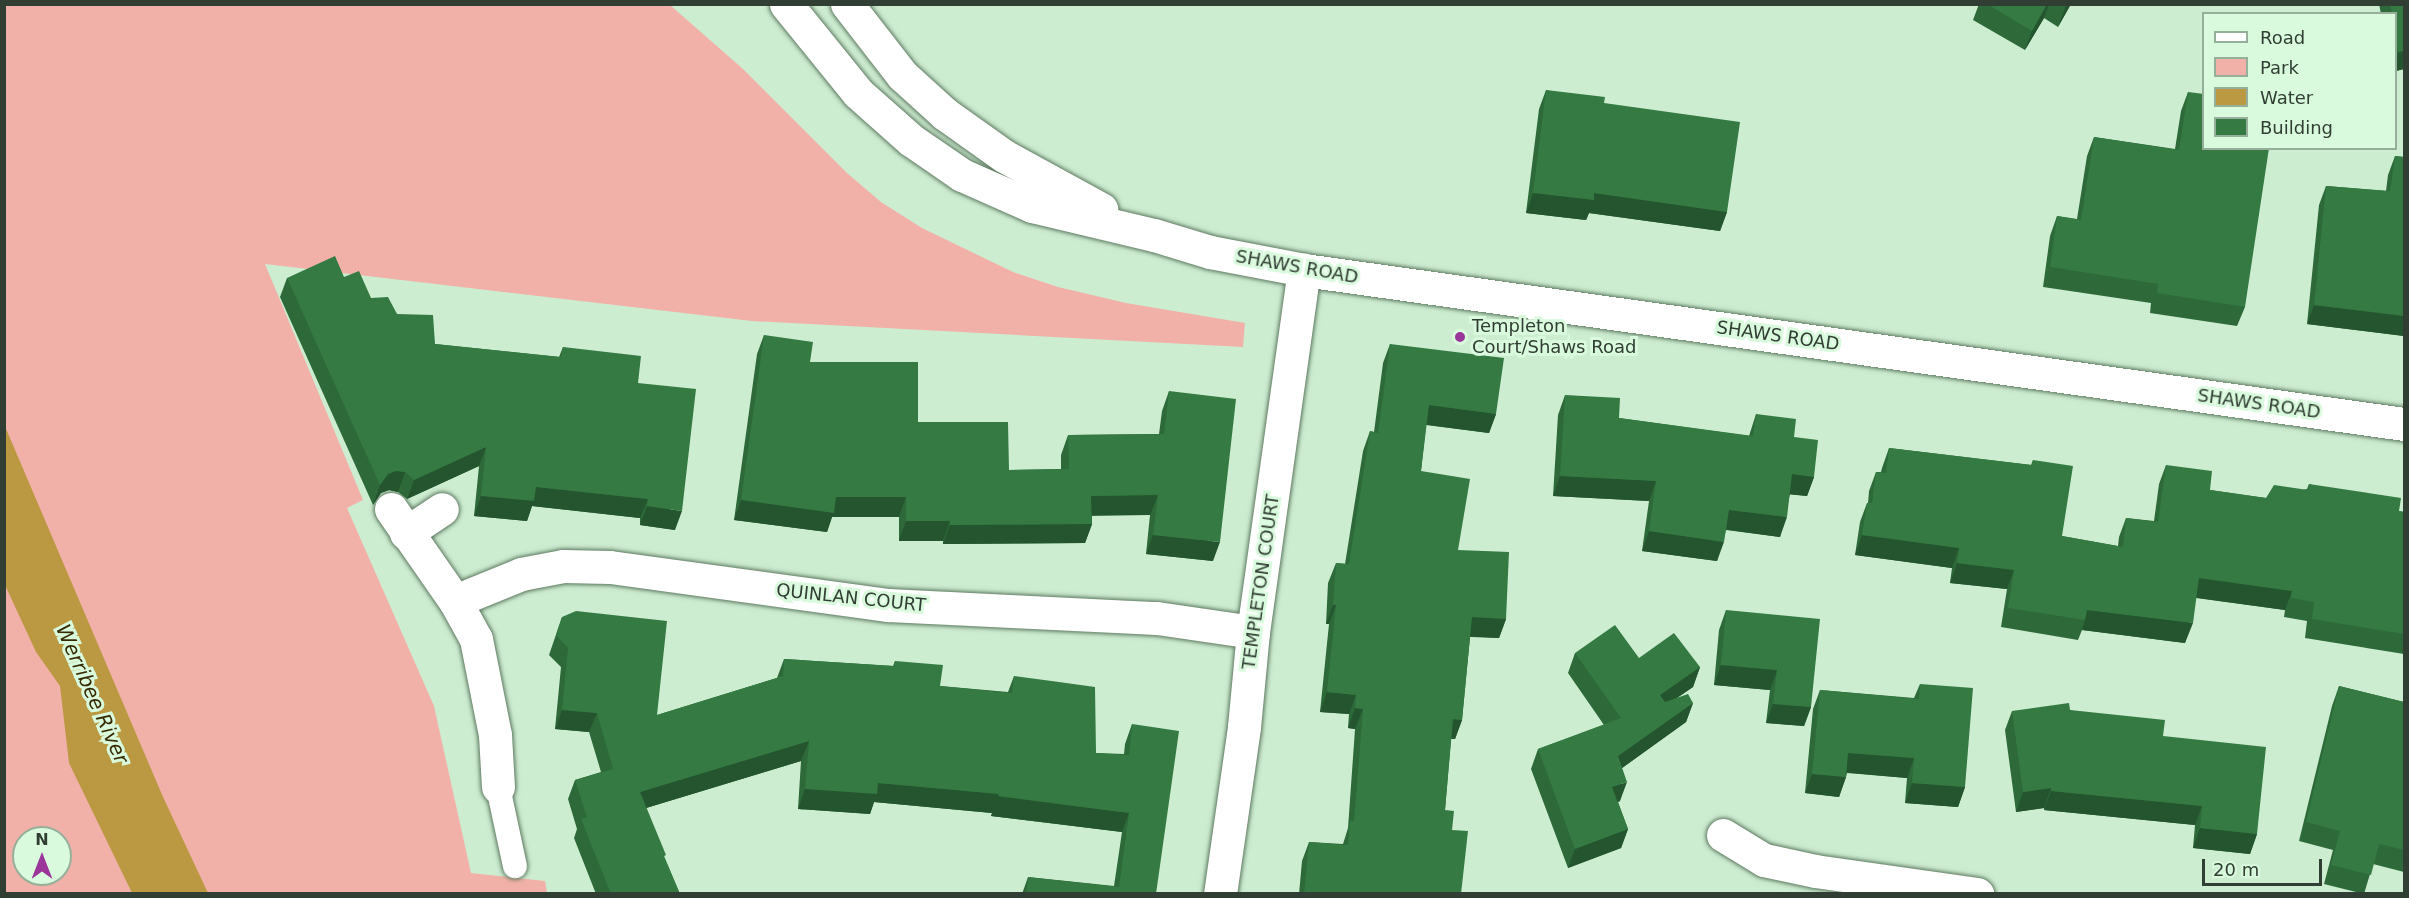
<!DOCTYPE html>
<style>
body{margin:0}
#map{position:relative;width:2409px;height:898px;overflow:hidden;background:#cdedd1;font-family:"DejaVu Sans",sans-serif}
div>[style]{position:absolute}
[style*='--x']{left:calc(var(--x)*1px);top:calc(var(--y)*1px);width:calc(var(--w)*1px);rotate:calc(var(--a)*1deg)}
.green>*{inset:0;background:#f2b1a8}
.water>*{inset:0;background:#ba9942}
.roads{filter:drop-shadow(0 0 2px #5e7a61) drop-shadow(0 0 2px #5e7a61)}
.service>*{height:24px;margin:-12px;padding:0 12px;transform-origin:12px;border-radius:12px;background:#fff}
.minor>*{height:33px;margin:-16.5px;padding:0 16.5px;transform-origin:16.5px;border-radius:16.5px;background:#fff}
.tertiary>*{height:33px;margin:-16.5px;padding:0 16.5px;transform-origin:16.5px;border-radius:16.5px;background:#fff}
.wall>*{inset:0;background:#2d6939}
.shaded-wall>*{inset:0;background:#24552e}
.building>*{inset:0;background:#347a42}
.dots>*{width:16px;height:16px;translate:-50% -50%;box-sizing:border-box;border:3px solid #dafade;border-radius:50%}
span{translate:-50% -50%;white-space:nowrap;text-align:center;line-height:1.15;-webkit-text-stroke:6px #dafade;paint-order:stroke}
.street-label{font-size:18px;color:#313e33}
.poi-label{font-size:18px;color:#313e33}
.left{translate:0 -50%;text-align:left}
.water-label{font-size:20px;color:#372902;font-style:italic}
.frame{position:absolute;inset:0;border:6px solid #313e33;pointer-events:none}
.legend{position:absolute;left:2202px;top:12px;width:195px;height:138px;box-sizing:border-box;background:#dafade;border:2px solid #96af9a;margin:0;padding:8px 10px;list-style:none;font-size:18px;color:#313e33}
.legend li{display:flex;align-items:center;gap:12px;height:30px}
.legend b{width:30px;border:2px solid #96af9a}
.north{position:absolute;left:12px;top:826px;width:60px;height:60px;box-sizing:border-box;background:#dafade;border:2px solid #96af9a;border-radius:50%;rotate:0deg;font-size:16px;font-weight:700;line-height:24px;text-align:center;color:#313e33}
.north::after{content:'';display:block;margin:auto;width:21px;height:27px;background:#9b359a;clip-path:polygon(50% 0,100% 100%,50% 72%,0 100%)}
.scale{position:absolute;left:2202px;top:859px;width:120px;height:27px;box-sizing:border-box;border:3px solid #313e33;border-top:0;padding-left:8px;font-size:18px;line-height:21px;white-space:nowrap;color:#313e33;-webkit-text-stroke:4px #dafade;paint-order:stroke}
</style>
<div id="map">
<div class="green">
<div style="clip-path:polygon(evenodd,5px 5px,670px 5px,743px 69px,847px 173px,881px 202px,922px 228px,1013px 272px,1058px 287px,1126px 303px,1245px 323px,1243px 347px,752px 321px,265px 264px,363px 500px,347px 508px,434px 706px,471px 873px,545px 881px,547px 893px,5px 894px,5px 5px,24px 838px,60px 838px,60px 874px,24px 874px,24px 838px)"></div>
</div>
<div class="water">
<div style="clip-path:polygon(4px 424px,163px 797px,208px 893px,132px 893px,69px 763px,60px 686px,36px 652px,5px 585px)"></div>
</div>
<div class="roads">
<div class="service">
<div style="--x:498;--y:787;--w:81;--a:77.9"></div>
</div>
<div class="minor">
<div style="--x:391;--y:509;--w:112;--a:55.2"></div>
<div style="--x:455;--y:601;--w:43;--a:61.1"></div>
<div style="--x:476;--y:639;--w:98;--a:78.8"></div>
<div style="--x:495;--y:735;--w:52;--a:86.7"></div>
<div style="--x:406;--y:533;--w:43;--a:-33.7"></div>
<div style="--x:455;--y:601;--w:71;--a:-22.2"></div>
<div style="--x:521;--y:574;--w:43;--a:-10.8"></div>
<div style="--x:563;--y:566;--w:47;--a:1.2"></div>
<div style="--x:610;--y:567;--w:281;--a:7.8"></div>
<div style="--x:888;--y:605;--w:269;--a:2.8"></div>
<div style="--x:1157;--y:618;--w:97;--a:8.3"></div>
<div style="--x:1723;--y:835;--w:48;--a:31.4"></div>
<div style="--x:1764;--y:860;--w:52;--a:12.2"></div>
<div style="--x:1815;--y:871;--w:164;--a:8.1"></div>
<div style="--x:1220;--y:894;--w:169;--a:-81.8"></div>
<div style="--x:1244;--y:727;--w:95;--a:-84.6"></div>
<div style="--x:1253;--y:632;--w:366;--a:-82"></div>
</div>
<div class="tertiary">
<div style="--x:786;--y:4;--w:114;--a:51"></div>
<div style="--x:858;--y:93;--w:71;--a:41.6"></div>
<div style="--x:911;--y:140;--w:62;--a:34.5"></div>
<div style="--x:962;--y:175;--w:77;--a:23.9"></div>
<div style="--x:1032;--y:206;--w:125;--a:13.4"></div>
<div style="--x:1154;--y:235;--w:59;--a:16.9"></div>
<div style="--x:1210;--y:252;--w:96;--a:10.8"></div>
<div style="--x:1304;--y:270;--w:1111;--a:7.97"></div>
<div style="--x:847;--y:4;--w:90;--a:52.2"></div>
<div style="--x:902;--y:75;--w:58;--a:42.2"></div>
<div style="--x:945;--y:114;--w:72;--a:35.4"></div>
<div style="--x:1004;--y:156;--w:111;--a:28.7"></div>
</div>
</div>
<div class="wall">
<div style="clip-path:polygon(1979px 4px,2071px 4px,2058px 27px,2044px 18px,2025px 50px,1973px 20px)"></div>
<div style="clip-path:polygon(2379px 4px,2404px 4px,2404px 69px,2396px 71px,2396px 14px,2381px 14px)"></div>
<div style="clip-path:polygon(1546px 90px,1604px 103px,1727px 212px,1720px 231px,1589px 213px,1586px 220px,1526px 213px,1539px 109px)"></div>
<div style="clip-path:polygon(2188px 92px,2245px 307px,2237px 326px,2150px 313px,2151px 303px,2043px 287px,2050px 236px,2057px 216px,2077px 219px,2087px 156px,2094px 137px,2175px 149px,2181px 111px)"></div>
<div style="clip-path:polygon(2395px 156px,2404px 157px,2404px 336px,2307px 324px,2319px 205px,2326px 186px,2386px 191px,2388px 175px)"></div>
<div style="clip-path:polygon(344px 277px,371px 298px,397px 314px,435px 344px,559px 357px,563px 347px,638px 383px,675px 530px,640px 525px,640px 518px,532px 506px,527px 521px,474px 516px,479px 466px,407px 499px,398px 492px,389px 490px,381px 493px,373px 505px,280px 297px,287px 278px)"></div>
<div style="clip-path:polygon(764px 335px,810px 362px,918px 422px,1009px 470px,1061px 469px,1061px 455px,1068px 435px,1159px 434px,1162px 411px,1169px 391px,1213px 561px,1146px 554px,1150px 515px,1092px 515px,1092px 524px,1085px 543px,943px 544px,943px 541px,899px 541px,899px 517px,832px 517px,827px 532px,734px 520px,757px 354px)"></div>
<div style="clip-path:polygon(1390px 344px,1496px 414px,1489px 433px,1426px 425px,1421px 471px,1458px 550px,1506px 619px,1499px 638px,1470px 637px,1462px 720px,1455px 739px,1451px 739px,1445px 810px,1452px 830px,1461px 894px,1299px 894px,1302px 861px,1309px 842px,1343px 844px,1348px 828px,1355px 729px,1348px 728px,1349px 714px,1320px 712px,1329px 624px,1326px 624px,1328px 583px,1336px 563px,1345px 564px,1363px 451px,1370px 431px,1374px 432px,1383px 363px)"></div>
<div style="clip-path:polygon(1565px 395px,1619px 418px,1749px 436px,1756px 414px,1794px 437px,1814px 477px,1807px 496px,1790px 494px,1780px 537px,1726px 530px,1717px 561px,1642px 551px,1649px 501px,1553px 496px,1558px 415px)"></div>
<div style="clip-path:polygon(1889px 448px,2031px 465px,2033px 460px,2062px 536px,2118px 546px,2119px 537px,2126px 518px,2154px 521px,2159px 484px,2166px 465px,2210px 490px,2266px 498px,2307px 489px,2309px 484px,2399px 511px,2404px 512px,2404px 654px,2305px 638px,2307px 621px,2284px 617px,2285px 610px,2196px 598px,2185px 643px,2082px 630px,2078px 640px,2001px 627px,2007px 589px,1950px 583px,1952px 568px,1855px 555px,1860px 522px,1867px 503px,1868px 503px,1869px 491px,1876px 472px,1881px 472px,1882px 468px)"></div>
<div style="clip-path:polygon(1726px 610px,1811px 707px,1804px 726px,1766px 723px,1770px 690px,1714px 685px,1719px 630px)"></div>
<div style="clip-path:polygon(562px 617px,657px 715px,777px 678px,784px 659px,893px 666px,895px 661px,940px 686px,1008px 692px,1014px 676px,1096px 753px,1124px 754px,1125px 744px,1132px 724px,1156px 894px,1022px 894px,1028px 877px,1114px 886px,1122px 832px,991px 816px,992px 813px,874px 802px,870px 814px,798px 809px,801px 761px,646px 808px,665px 859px,680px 894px,596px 894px,574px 838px,577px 829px,568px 799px,575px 780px,601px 772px,589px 732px,555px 729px,561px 667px,549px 655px)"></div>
<div style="clip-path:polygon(1575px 653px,1639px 658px,1700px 667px,1693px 687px,1677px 698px,1693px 703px,1686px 722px,1622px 768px,1620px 801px,1618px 802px,1628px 829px,1621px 848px,1568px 868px,1531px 769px,1538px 749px,1604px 725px,1568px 673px)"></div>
<div style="clip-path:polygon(1920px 684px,1965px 787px,1958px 807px,1905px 803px,1907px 778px,1847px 773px,1846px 777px,1839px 797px,1805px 793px,1813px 709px,1820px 690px,1914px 698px)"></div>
<div style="clip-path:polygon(2339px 686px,2404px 702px,2404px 872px,2373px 864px,2364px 894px,2324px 884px,2333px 850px,2299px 841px,2332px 706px)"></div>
<div style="clip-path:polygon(2070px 710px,2163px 736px,2257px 834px,2250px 854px,2193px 848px,2195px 825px,2044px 810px,2044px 808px,2016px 812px,2005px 730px,2012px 711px)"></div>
</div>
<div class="shaded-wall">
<div style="clip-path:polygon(2047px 4px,2049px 4px,2044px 18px,2025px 50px,2032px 31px)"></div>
<div style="clip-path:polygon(2067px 4px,2071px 4px,2058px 27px,2065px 8px)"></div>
<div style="clip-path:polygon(2404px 51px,2404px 69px,2396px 71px,2396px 60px,2398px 52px)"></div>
<div style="clip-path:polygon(1533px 193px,1594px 193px,1727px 212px,1720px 231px,1589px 213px,1586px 220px,1526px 213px)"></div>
<div style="clip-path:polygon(2314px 305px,2404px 316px,2404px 336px,2307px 324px)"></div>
<div style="clip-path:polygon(1429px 405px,1496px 414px,1489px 433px,1421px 424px)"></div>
<div style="clip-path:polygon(486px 447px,479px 466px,407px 499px,414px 480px)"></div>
<div style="clip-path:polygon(396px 471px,405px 472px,398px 492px,389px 490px,381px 493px,373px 505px,380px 485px,388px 474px)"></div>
<div style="clip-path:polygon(1792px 474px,1814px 477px,1807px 496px,1785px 494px)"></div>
<div style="clip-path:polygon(1560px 476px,1656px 481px,1649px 501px,1553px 496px)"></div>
<div style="clip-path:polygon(536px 487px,648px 499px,640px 518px,532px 506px,527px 521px,474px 516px,481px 496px)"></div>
<div style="clip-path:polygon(1158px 495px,1150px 515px,1084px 516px,1091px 496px)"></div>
<div style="clip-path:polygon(836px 497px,906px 497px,899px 517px,832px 517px,827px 532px,734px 520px,741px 500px)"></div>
<div style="clip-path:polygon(647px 506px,682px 511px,675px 530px,640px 525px)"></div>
<div style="clip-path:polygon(1729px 510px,1787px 517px,1780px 537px,1722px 529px)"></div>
<div style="clip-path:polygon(906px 521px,950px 521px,943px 541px,899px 541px)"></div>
<div style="clip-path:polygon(1092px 524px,1085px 543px,943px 544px,950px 525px)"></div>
<div style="clip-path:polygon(1649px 531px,1724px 542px,1717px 561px,1642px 551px)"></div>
<div style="clip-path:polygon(1153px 535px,1220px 542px,1213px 561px,1146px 554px)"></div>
<div style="clip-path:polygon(1862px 535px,1959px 548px,1952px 568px,1855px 555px)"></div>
<div style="clip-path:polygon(1957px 563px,2014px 570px,2007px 589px,1950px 583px)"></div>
<div style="clip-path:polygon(2199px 578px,2292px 591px,2285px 610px,2191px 597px)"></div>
<div style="clip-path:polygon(1333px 605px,1336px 605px,1329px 624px,1326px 624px)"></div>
<div style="clip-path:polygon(2087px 610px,2193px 623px,2185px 643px,2082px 630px,2085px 620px)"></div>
<div style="clip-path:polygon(1472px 617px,1506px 619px,1499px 638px,1465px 636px)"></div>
<div style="clip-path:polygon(1721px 665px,1777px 670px,1770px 690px,1714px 685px)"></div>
<div style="clip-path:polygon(1700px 667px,1693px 687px,1653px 714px,1660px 695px)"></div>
<div style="clip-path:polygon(1327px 692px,1356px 695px,1349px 714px,1320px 712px)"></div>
<div style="clip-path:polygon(1693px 703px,1686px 722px,1611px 776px,1618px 756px)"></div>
<div style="clip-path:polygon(1773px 704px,1811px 707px,1804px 726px,1766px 723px)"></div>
<div style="clip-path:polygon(1355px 708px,1363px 709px,1355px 729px,1348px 728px)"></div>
<div style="clip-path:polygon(562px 710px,597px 713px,589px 732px,555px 729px)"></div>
<div style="clip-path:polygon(1453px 719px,1462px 720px,1455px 739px,1446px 738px)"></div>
<div style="clip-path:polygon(809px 741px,801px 761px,633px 812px,640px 792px)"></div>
<div style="clip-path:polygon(1848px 753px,1914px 758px,1907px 778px,1841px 772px)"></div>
<div style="clip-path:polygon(1812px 774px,1846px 777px,1839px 797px,1805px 793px)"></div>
<div style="clip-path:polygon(1627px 782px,1620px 801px,1605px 807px,1612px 787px)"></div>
<div style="clip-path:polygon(878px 783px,999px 794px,992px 813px,874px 802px,870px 814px,798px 809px,805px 789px)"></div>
<div style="clip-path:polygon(1912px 783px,1965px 787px,1958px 807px,1905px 803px)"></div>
<div style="clip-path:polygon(2051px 788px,2044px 808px,2016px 812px,2023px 792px)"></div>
<div style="clip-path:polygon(2051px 791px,2202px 806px,2195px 825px,2044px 810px)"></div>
<div style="clip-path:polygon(998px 796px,1129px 813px,1122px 832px,991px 816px)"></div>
<div style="clip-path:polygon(2200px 828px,2257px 834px,2250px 854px,2193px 848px)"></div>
<div style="clip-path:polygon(1628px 829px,1621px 848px,1568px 868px,1575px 849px)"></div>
</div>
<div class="building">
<div style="clip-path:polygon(1987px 4px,2047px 4px,2032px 31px)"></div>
<div style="clip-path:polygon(2390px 4px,2404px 4px,2404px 51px,2398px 52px,2396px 35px,2396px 14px,2392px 14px)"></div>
<div style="clip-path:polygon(1546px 90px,1605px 97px,1604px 103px,1740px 122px,1727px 212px,1594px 193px,1594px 200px,1533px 193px)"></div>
<div style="clip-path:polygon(2188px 92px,2204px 94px,2204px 148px,2269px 148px,2245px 307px,2157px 293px,2158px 284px,2050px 267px,2057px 216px,2081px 220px,2094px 137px,2179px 150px)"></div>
<div style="clip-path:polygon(2395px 156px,2404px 157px,2404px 316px,2314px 305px,2326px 186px,2390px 191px)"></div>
<div style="clip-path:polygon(335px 256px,344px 277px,359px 271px,371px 298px,388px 297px,397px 314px,433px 315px,435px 344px,561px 357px,563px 347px,641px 356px,638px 383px,696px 389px,682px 511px,647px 506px,648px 499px,536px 487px,534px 501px,481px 496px,486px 447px,414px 480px,405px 472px,396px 471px,388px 474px,380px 485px,287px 278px)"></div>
<div style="clip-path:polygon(764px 335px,813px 342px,810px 362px,918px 362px,918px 422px,1008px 422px,1009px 470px,1069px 469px,1068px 435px,1164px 434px,1169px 391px,1236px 399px,1220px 542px,1153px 535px,1158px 495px,1091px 496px,1092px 524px,950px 525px,950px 521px,906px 521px,906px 497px,836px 497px,834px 513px,741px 500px)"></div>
<div style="clip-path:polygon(1390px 344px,1504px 358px,1496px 414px,1429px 405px,1421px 471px,1470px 479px,1458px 550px,1509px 552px,1506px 619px,1472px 617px,1462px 720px,1453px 719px,1445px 810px,1454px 811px,1452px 830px,1468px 831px,1461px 894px,1304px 894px,1309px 842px,1348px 845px,1350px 821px,1354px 821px,1363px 709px,1355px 708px,1356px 695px,1327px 692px,1336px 605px,1333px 605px,1336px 563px,1349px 564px,1370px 431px,1378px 433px)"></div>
<div style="clip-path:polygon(1565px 395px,1620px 398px,1619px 418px,1753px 436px,1756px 414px,1796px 419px,1794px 437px,1818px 440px,1814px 477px,1792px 474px,1787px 517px,1729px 510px,1724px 542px,1649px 531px,1656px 481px,1560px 476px)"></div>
<div style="clip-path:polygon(1889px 448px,2032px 465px,2033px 460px,2073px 466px,2062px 536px,2123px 547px,2126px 518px,2158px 522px,2166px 465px,2212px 471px,2210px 490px,2266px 498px,2274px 485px,2308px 490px,2309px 484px,2401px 498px,2399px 511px,2404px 512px,2404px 634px,2312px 619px,2314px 602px,2291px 598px,2292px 591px,2199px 578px,2193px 623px,2087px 610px,2085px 620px,2008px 608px,2014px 570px,1957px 563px,1959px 548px,1862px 535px,1867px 503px,1872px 503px,1876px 472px,1886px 473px)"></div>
<div style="clip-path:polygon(1726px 610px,1820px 619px,1811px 707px,1773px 704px,1777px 670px,1721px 665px)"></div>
<div style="clip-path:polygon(576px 611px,667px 621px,657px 715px,783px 676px,784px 659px,894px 666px,895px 661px,943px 665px,940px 686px,1012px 693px,1014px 676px,1095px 687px,1096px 753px,1129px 755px,1132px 724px,1179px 731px,1156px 894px,1026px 894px,1028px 877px,1119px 887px,1129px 813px,998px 796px,999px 794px,878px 783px,877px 794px,805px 789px,809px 741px,640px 792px,666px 855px,664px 856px,680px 894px,611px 894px,581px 819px,587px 817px,575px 780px,613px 769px,597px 713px,562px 710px,568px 648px,556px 635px,562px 617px)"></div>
<div style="clip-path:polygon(1615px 625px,1639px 658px,1674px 633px,1700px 667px,1660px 695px,1665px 702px,1688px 694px,1693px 703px,1618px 756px,1627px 782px,1612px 787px,1628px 829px,1575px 849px,1538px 749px,1621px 718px,1575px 653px)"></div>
<div style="clip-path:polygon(1920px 684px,1973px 688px,1965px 787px,1912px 783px,1914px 758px,1848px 753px,1846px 777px,1812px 774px,1820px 690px,1919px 699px)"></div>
<div style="clip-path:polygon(2339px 686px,2404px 702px,2404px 850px,2379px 844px,2371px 875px,2331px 865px,2340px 831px,2306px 822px)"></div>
<div style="clip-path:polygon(2069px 703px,2070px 710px,2165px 720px,2163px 736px,2266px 747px,2257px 834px,2200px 828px,2202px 806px,2051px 791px,2051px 788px,2023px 792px,2012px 711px)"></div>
</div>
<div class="dots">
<div style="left:1460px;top:337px;background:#9b359a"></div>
</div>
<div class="street-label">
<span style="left:1297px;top:267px;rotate:10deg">SHAWS ROAD</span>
<span style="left:1778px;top:336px;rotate:8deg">SHAWS ROAD</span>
<span style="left:2259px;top:404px;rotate:8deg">SHAWS ROAD</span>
<span style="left:1261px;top:582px;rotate:-82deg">TEMPLETON COURT</span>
<span style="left:851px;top:598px;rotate:6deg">QUINLAN COURT</span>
</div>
<div class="poi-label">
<span class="left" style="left:1472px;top:337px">Templeton<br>Court/Shaws Road</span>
</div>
<div class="water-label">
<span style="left:92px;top:694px;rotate:66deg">Werribee River</span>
</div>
<div class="frame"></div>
<ul class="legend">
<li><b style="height:8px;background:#fff"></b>Road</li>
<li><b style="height:16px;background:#f2b1a8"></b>Park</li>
<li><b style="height:16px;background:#ba9942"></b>Water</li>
<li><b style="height:16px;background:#347a42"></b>Building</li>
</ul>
<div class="north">N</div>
<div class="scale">20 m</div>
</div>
